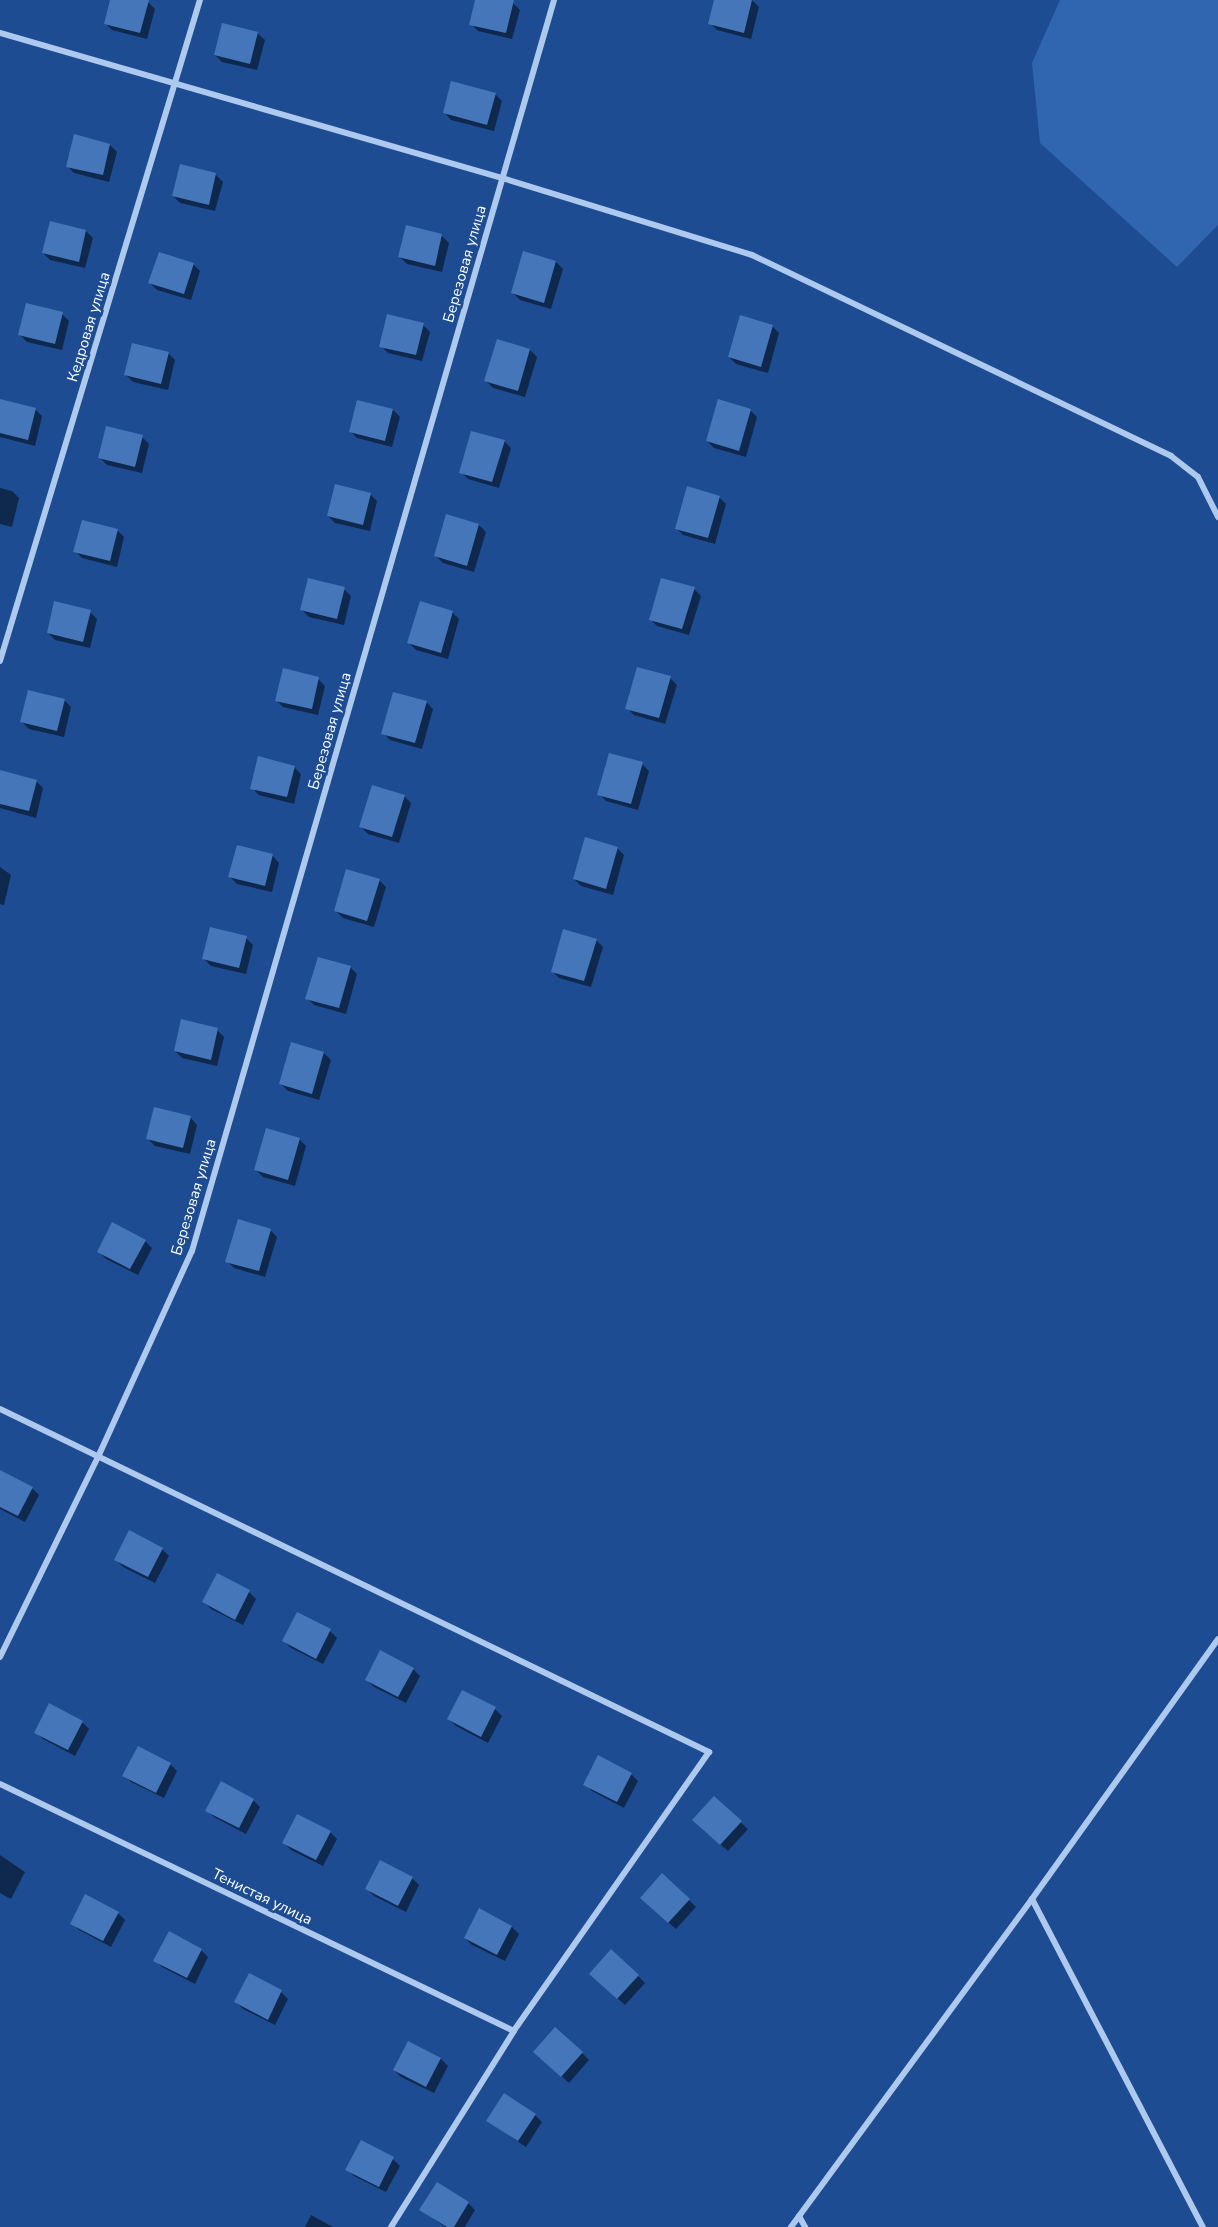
<!DOCTYPE html>
<meta charset="utf-8">
<style>
body{margin:0}
#map{position:relative;width:1218px;height:2227px;overflow:hidden;background:#1d4c92;font-family:"Nunito Sans",sans-serif}
div>[style]{position:absolute}
[style*='--x']{left:calc(var(--x)*1px);top:calc(var(--y)*1px);width:calc(var(--w)*1px);rotate:calc(var(--a)*1deg)}
.green>*{inset:0;background:#3066b0}
.shadow>*{inset:0;background:#0007}
.building>*{inset:0;background:#4576b9}
.minor>*{height:6px;margin:-3px;padding:0 3px;transform-origin:3px;border-radius:3px;background:#aec9ee}
span{translate:-50% -50%;white-space:nowrap;text-align:center;line-height:1.15;-webkit-text-stroke:5px #1d4c92;paint-order:stroke}
.street-label{font-size:15px;color:#fff}
</style>
<div id="map">
<div class="green">
<div style="clip-path:polygon(1060px 0,1218px 0,1218px 225px,1177px 267px,1040px 143px,1032px 63px)"></div>
</div>
<div class="shadow">
<div style="clip-path:polygon(111px 0,139px 0,148px 2px,155px 9px,147px 39px,112px 30px,105px 23px)"></div>
<div style="clip-path:polygon(477px 0,501px 0,513px 3px,520px 10px,512px 39px,478px 31px,471px 24px)"></div>
<div style="clip-path:polygon(716px 0,752px 0,759px 7px,751px 39px,717px 30px,710px 23px)"></div>
<div style="clip-path:polygon(257px 33px,265px 40px,257px 70px,222px 62px,215px 55px)"></div>
<div style="clip-path:polygon(495px 94px,502px 101px,494px 131px,451px 120px,444px 112px)"></div>
<div style="clip-path:polygon(110px 145px,117px 152px,109px 182px,74px 173px,67px 166px)"></div>
<div style="clip-path:polygon(216px 175px,223px 182px,215px 211px,180px 203px,173px 196px)"></div>
<div style="clip-path:polygon(407px 227px,442px 236px,449px 243px,442px 272px,407px 264px,400px 257px)"></div>
<div style="clip-path:polygon(86px 231px,93px 238px,85px 268px,50px 260px,43px 253px)"></div>
<div style="clip-path:polygon(524px 253px,556px 262px,563px 269px,551px 309px,520px 300px,513px 293px)"></div>
<div style="clip-path:polygon(193px 264px,200px 271px,191px 300px,157px 290px,150px 283px)"></div>
<div style="clip-path:polygon(62px 314px,69px 321px,62px 350px,27px 342px,20px 335px)"></div>
<div style="clip-path:polygon(423px 325px,430px 332px,422px 361px,388px 353px,381px 346px)"></div>
<div style="clip-path:polygon(772px 326px,779px 333px,768px 373px,736px 364px,729px 357px)"></div>
<div style="clip-path:polygon(530px 350px,537px 357px,525px 397px,493px 388px,486px 381px)"></div>
<div style="clip-path:polygon(168px 353px,175px 360px,168px 390px,133px 382px,126px 375px)"></div>
<div style="clip-path:polygon(0 403px,35px 409px,42px 416px,35px 446px,0 437px)"></div>
<div style="clip-path:polygon(393px 410px,400px 417px,392px 447px,357px 438px,350px 431px)"></div>
<div style="clip-path:polygon(750px 410px,757px 417px,746px 457px,714px 448px,707px 441px)"></div>
<div style="clip-path:polygon(142px 437px,149px 444px,142px 473px,107px 465px,100px 458px)"></div>
<div style="clip-path:polygon(504px 441px,511px 448px,499px 488px,468px 479px,461px 472px)"></div>
<div style="clip-path:polygon(0 488px,12px 491px,19px 498px,12px 527px,0 524px)"></div>
<div style="clip-path:polygon(370px 494px,377px 501px,370px 531px,335px 523px,328px 516px)"></div>
<div style="clip-path:polygon(719px 497px,726px 504px,715px 544px,683px 535px,676px 528px)"></div>
<div style="clip-path:polygon(447px 516px,479px 525px,486px 532px,474px 572px,443px 563px,436px 556px)"></div>
<div style="clip-path:polygon(117px 530px,124px 537px,117px 567px,82px 558px,75px 551px)"></div>
<div style="clip-path:polygon(344px 589px,351px 596px,344px 625px,309px 617px,302px 610px)"></div>
<div style="clip-path:polygon(694px 589px,701px 596px,689px 635px,657px 626px,650px 619px)"></div>
<div style="clip-path:polygon(90px 612px,97px 619px,90px 648px,55px 640px,48px 633px)"></div>
<div style="clip-path:polygon(452px 612px,459px 619px,448px 659px,416px 650px,409px 643px)"></div>
<div style="clip-path:polygon(670px 678px,677px 685px,665px 724px,634px 715px,627px 708px)"></div>
<div style="clip-path:polygon(318px 679px,325px 686px,318px 715px,283px 707px,276px 700px)"></div>
<div style="clip-path:polygon(64px 700px,71px 707px,64px 737px,29px 729px,22px 722px)"></div>
<div style="clip-path:polygon(426px 702px,433px 709px,422px 749px,390px 740px,383px 733px)"></div>
<div style="clip-path:polygon(642px 764px,649px 771px,638px 810px,606px 801px,599px 794px)"></div>
<div style="clip-path:polygon(294px 767px,301px 774px,294px 804px,259px 795px,252px 788px)"></div>
<div style="clip-path:polygon(0 779px,36px 781px,43px 788px,36px 818px,0 808px)"></div>
<div style="clip-path:polygon(404px 796px,411px 803px,399px 843px,368px 834px,361px 827px)"></div>
<div style="clip-path:polygon(617px 848px,624px 855px,613px 895px,581px 886px,574px 879px)"></div>
<div style="clip-path:polygon(272px 855px,279px 863px,272px 892px,237px 884px,230px 877px)"></div>
<div style="clip-path:polygon(0 867px,11px 875px,4px 905px,0 904px)"></div>
<div style="clip-path:polygon(379px 880px,386px 887px,374px 927px,343px 918px,336px 911px)"></div>
<div style="clip-path:polygon(246px 938px,253px 945px,246px 974px,211px 966px,204px 959px)"></div>
<div style="clip-path:polygon(596px 940px,603px 947px,591px 987px,559px 978px,552px 971px)"></div>
<div style="clip-path:polygon(350px 967px,357px 974px,346px 1014px,314px 1005px,307px 998px)"></div>
<div style="clip-path:polygon(217px 1030px,224px 1037px,217px 1066px,182px 1058px,175px 1051px)"></div>
<div style="clip-path:polygon(324px 1053px,331px 1060px,319px 1100px,288px 1091px,281px 1084px)"></div>
<div style="clip-path:polygon(190px 1117px,197px 1125px,190px 1154px,155px 1146px,148px 1139px)"></div>
<div style="clip-path:polygon(299px 1139px,306px 1146px,295px 1186px,263px 1177px,256px 1170px)"></div>
<div style="clip-path:polygon(270px 1230px,277px 1237px,265px 1277px,234px 1268px,227px 1261px)"></div>
<div style="clip-path:polygon(145px 1241px,152px 1248px,138px 1275px,106px 1259px,99px 1252px)"></div>
<div style="clip-path:polygon(0 1471px,32px 1488px,39px 1495px,25px 1522px,0 1509px)"></div>
<div style="clip-path:polygon(162px 1549px,169px 1556px,155px 1583px,123px 1567px,116px 1560px)"></div>
<div style="clip-path:polygon(218px 1575px,249px 1592px,256px 1599px,243px 1625px,211px 1609px,204px 1602px)"></div>
<div style="clip-path:polygon(330px 1631px,337px 1638px,323px 1664px,291px 1648px,284px 1641px)"></div>
<div style="clip-path:polygon(413px 1669px,420px 1676px,406px 1703px,374px 1687px,367px 1680px)"></div>
<div style="clip-path:polygon(495px 1709px,502px 1716px,488px 1743px,456px 1726px,449px 1719px)"></div>
<div style="clip-path:polygon(82px 1722px,89px 1729px,75px 1756px,43px 1739px,36px 1732px)"></div>
<div style="clip-path:polygon(170px 1764px,177px 1771px,164px 1798px,131px 1782px,124px 1775px)"></div>
<div style="clip-path:polygon(631px 1774px,638px 1781px,624px 1808px,592px 1791px,585px 1784px)"></div>
<div style="clip-path:polygon(714px 1798px,748px 1829px,728px 1851px,700px 1827px)"></div>
<div style="clip-path:polygon(253px 1800px,260px 1807px,246px 1834px,214px 1817px,207px 1810px)"></div>
<div style="clip-path:polygon(330px 1832px,337px 1839px,323px 1866px,291px 1850px,284px 1843px)"></div>
<div style="clip-path:polygon(0 1855px,25px 1872px,11px 1899px,0 1893px)"></div>
<div style="clip-path:polygon(381px 1862px,412px 1878px,419px 1885px,406px 1912px,374px 1896px,367px 1889px)"></div>
<div style="clip-path:polygon(689px 1900px,696px 1907px,676px 1929px,648px 1905px)"></div>
<div style="clip-path:polygon(479px 1910px,512px 1927px,519px 1934px,505px 1961px,472px 1945px,465px 1938px)"></div>
<div style="clip-path:polygon(118px 1913px,125px 1920px,111px 1947px,79px 1930px,72px 1923px)"></div>
<div style="clip-path:polygon(201px 1950px,208px 1957px,195px 1984px,162px 1967px,155px 1960px)"></div>
<div style="clip-path:polygon(250px 1975px,281px 1992px,288px 1999px,275px 2025px,243px 2009px,236px 2002px)"></div>
<div style="clip-path:polygon(638px 1976px,645px 1983px,625px 2005px,598px 1981px)"></div>
<div style="clip-path:polygon(408px 2043px,441px 2059px,448px 2066px,434px 2093px,401px 2077px,394px 2070px)"></div>
<div style="clip-path:polygon(582px 2053px,589px 2060px,569px 2083px,542px 2058px)"></div>
<div style="clip-path:polygon(535px 2115px,542px 2122px,526px 2147px,488px 2121px)"></div>
<div style="clip-path:polygon(393px 2159px,400px 2166px,386px 2192px,354px 2176px,347px 2169px)"></div>
<div style="clip-path:polygon(468px 2203px,475px 2210px,465px 2227px,445px 2227px,421px 2210px)"></div>
<div style="clip-path:polygon(311px 2215px,333px 2227px,305px 2227px)"></div>
</div>
<div class="building">
<div style="clip-path:polygon(110px 0,149px 0,140px 33px,104px 24px)"></div>
<div style="clip-path:polygon(475px 0,514px 0,506px 33px,469px 25px)"></div>
<div style="clip-path:polygon(714px 0,752px 0,744px 33px,708px 24px)"></div>
<div style="clip-path:polygon(222px 23px,258px 32px,250px 64px,214px 55px)"></div>
<div style="clip-path:polygon(451px 81px,496px 93px,487px 125px,443px 113px)"></div>
<div style="clip-path:polygon(74px 134px,110px 144px,103px 175px,66px 167px)"></div>
<div style="clip-path:polygon(180px 164px,216px 173px,209px 205px,172px 196px)"></div>
<div style="clip-path:polygon(50px 221px,86px 230px,79px 262px,42px 253px)"></div>
<div style="clip-path:polygon(406px 225px,442px 234px,435px 266px,398px 257px)"></div>
<div style="clip-path:polygon(523px 251px,556px 261px,544px 303px,511px 293px)"></div>
<div style="clip-path:polygon(159px 252px,194px 263px,184px 294px,148px 283px)"></div>
<div style="clip-path:polygon(26px 303px,63px 312px,55px 344px,18px 335px)"></div>
<div style="clip-path:polygon(387px 314px,424px 323px,416px 355px,379px 347px)"></div>
<div style="clip-path:polygon(740px 315px,773px 325px,761px 367px,728px 357px)"></div>
<div style="clip-path:polygon(497px 339px,530px 349px,518px 391px,484px 381px)"></div>
<div style="clip-path:polygon(132px 343px,169px 352px,161px 384px,124px 375px)"></div>
<div style="clip-path:polygon(0 399px,36px 408px,28px 440px,0 433px)"></div>
<div style="clip-path:polygon(718px 399px,751px 409px,739px 451px,706px 441px)"></div>
<div style="clip-path:polygon(357px 400px,393px 409px,385px 441px,349px 432px)"></div>
<div style="clip-path:polygon(106px 426px,143px 435px,135px 467px,98px 458px)"></div>
<div style="clip-path:polygon(471px 431px,505px 440px,492px 482px,459px 473px)"></div>
<div style="clip-path:polygon(335px 484px,371px 493px,363px 525px,327px 516px)"></div>
<div style="clip-path:polygon(687px 486px,720px 496px,708px 538px,675px 529px)"></div>
<div style="clip-path:polygon(446px 514px,479px 524px,467px 566px,434px 556px)"></div>
<div style="clip-path:polygon(82px 520px,118px 529px,110px 561px,73px 552px)"></div>
<div style="clip-path:polygon(308px 578px,345px 587px,337px 619px,300px 610px)"></div>
<div style="clip-path:polygon(661px 578px,695px 587px,682px 629px,649px 620px)"></div>
<div style="clip-path:polygon(54px 601px,91px 610px,83px 642px,47px 633px)"></div>
<div style="clip-path:polygon(420px 601px,453px 611px,441px 653px,407px 643px)"></div>
<div style="clip-path:polygon(637px 667px,671px 676px,659px 718px,625px 709px)"></div>
<div style="clip-path:polygon(283px 668px,319px 677px,312px 709px,275px 701px)"></div>
<div style="clip-path:polygon(28px 690px,65px 699px,57px 731px,20px 722px)"></div>
<div style="clip-path:polygon(393px 692px,427px 701px,415px 743px,381px 734px)"></div>
<div style="clip-path:polygon(609px 753px,643px 762px,631px 804px,597px 795px)"></div>
<div style="clip-path:polygon(258px 756px,295px 766px,287px 797px,250px 789px)"></div>
<div style="clip-path:polygon(0 770px,37px 780px,29px 811px,0 804px)"></div>
<div style="clip-path:polygon(372px 785px,405px 795px,392px 837px,359px 827px)"></div>
<div style="clip-path:polygon(585px 837px,618px 847px,606px 889px,573px 879px)"></div>
<div style="clip-path:polygon(237px 845px,273px 854px,265px 886px,228px 877px)"></div>
<div style="clip-path:polygon(346px 869px,380px 879px,367px 921px,334px 911px)"></div>
<div style="clip-path:polygon(210px 927px,247px 936px,239px 968px,202px 959px)"></div>
<div style="clip-path:polygon(563px 929px,597px 939px,584px 981px,551px 972px)"></div>
<div style="clip-path:polygon(318px 957px,351px 966px,339px 1008px,305px 999px)"></div>
<div style="clip-path:polygon(181px 1019px,218px 1028px,211px 1060px,174px 1051px)"></div>
<div style="clip-path:polygon(291px 1042px,324px 1052px,312px 1094px,279px 1084px)"></div>
<div style="clip-path:polygon(154px 1107px,191px 1116px,183px 1148px,146px 1139px)"></div>
<div style="clip-path:polygon(266px 1128px,300px 1138px,288px 1180px,254px 1170px)"></div>
<div style="clip-path:polygon(238px 1219px,271px 1229px,259px 1271px,225px 1262px)"></div>
<div style="clip-path:polygon(112px 1222px,146px 1240px,130px 1269px,97px 1252px)"></div>
<div style="clip-path:polygon(0 1470px,33px 1487px,18px 1516px,0 1507px)"></div>
<div style="clip-path:polygon(129px 1530px,163px 1548px,148px 1577px,114px 1560px)"></div>
<div style="clip-path:polygon(217px 1573px,250px 1590px,235px 1620px,202px 1602px)"></div>
<div style="clip-path:polygon(297px 1612px,331px 1629px,316px 1659px,282px 1641px)"></div>
<div style="clip-path:polygon(380px 1650px,414px 1668px,398px 1697px,365px 1680px)"></div>
<div style="clip-path:polygon(462px 1690px,496px 1707px,481px 1737px,447px 1719px)"></div>
<div style="clip-path:polygon(49px 1703px,83px 1721px,68px 1750px,34px 1733px)"></div>
<div style="clip-path:polygon(138px 1746px,171px 1763px,156px 1793px,122px 1776px)"></div>
<div style="clip-path:polygon(598px 1755px,632px 1773px,617px 1802px,583px 1785px)"></div>
<div style="clip-path:polygon(221px 1781px,254px 1799px,239px 1828px,205px 1811px)"></div>
<div style="clip-path:polygon(714px 1796px,742px 1821px,720px 1845px,692px 1820px)"></div>
<div style="clip-path:polygon(297px 1814px,331px 1831px,316px 1860px,282px 1843px)"></div>
<div style="clip-path:polygon(380px 1860px,413px 1877px,398px 1906px,365px 1889px)"></div>
<div style="clip-path:polygon(662px 1873px,690px 1899px,668px 1923px,640px 1898px)"></div>
<div style="clip-path:polygon(85px 1894px,119px 1912px,103px 1941px,70px 1924px)"></div>
<div style="clip-path:polygon(479px 1908px,512px 1926px,497px 1955px,464px 1938px)"></div>
<div style="clip-path:polygon(169px 1931px,202px 1949px,187px 1978px,153px 1961px)"></div>
<div style="clip-path:polygon(611px 1949px,639px 1975px,617px 1999px,589px 1974px)"></div>
<div style="clip-path:polygon(249px 1973px,282px 1990px,268px 2020px,234px 2002px)"></div>
<div style="clip-path:polygon(555px 2027px,583px 2052px,561px 2077px,533px 2052px)"></div>
<div style="clip-path:polygon(408px 2041px,441px 2058px,426px 2087px,393px 2070px)"></div>
<div style="clip-path:polygon(504px 2093px,536px 2114px,518px 2141px,486px 2121px)"></div>
<div style="clip-path:polygon(361px 2140px,394px 2157px,379px 2187px,345px 2170px)"></div>
<div style="clip-path:polygon(437px 2182px,469px 2202px,454px 2227px,447px 2227px,419px 2210px)"></div>
</div>
<div class="minor">
<div style="--x:0;--y:33;--w:523;--a:16.11"></div>
<div style="--x:502;--y:178;--w:262;--a:17.1"></div>
<div style="--x:752;--y:255;--w:465;--a:25.6"></div>
<div style="--x:1171;--y:456;--w:34;--a:38"></div>
<div style="--x:1198;--y:477;--w:45;--a:63.4"></div>
<div style="--x:0;--y:661;--w:691;--a:-73.17"></div>
<div style="--x:0;--y:1409;--w:788;--a:25.82"></div>
<div style="--x:709;--y:1752;--w:340;--a:125"></div>
<div style="--x:514;--y:2031;--w:231;--a:122.1"></div>
<div style="--x:0;--y:1657;--w:223;--a:-63.9"></div>
<div style="--x:98;--y:1457;--w:226;--a:-65.5"></div>
<div style="--x:192;--y:1251;--w:1302;--a:-73.86"></div>
<div style="--x:0;--y:1784;--w:570;--a:25.67"></div>
<div style="--x:1032;--y:1899;--w:370;--a:62.5"></div>
<div style="--x:799;--y:2216;--w:13;--a:61"></div>
<div style="--x:791;--y:2227;--w:407;--a:-53.7"></div>
<div style="--x:1032;--y:1899;--w:320;--a:-54.4"></div>
</div>
<div class="street-label">
<span style="left:465px;top:264px;rotate:-74deg">Березовая улица</span>
<span style="left:89px;top:327px;rotate:-73deg">Кедровая улица</span>
<span style="left:330px;top:731px;rotate:-74deg">Березовая улица</span>
<span style="left:194px;top:1197px;rotate:-73deg">Березовая улица</span>
<span style="left:262px;top:1897px;rotate:26deg">Тенистая улица</span>
</div>
</div>
